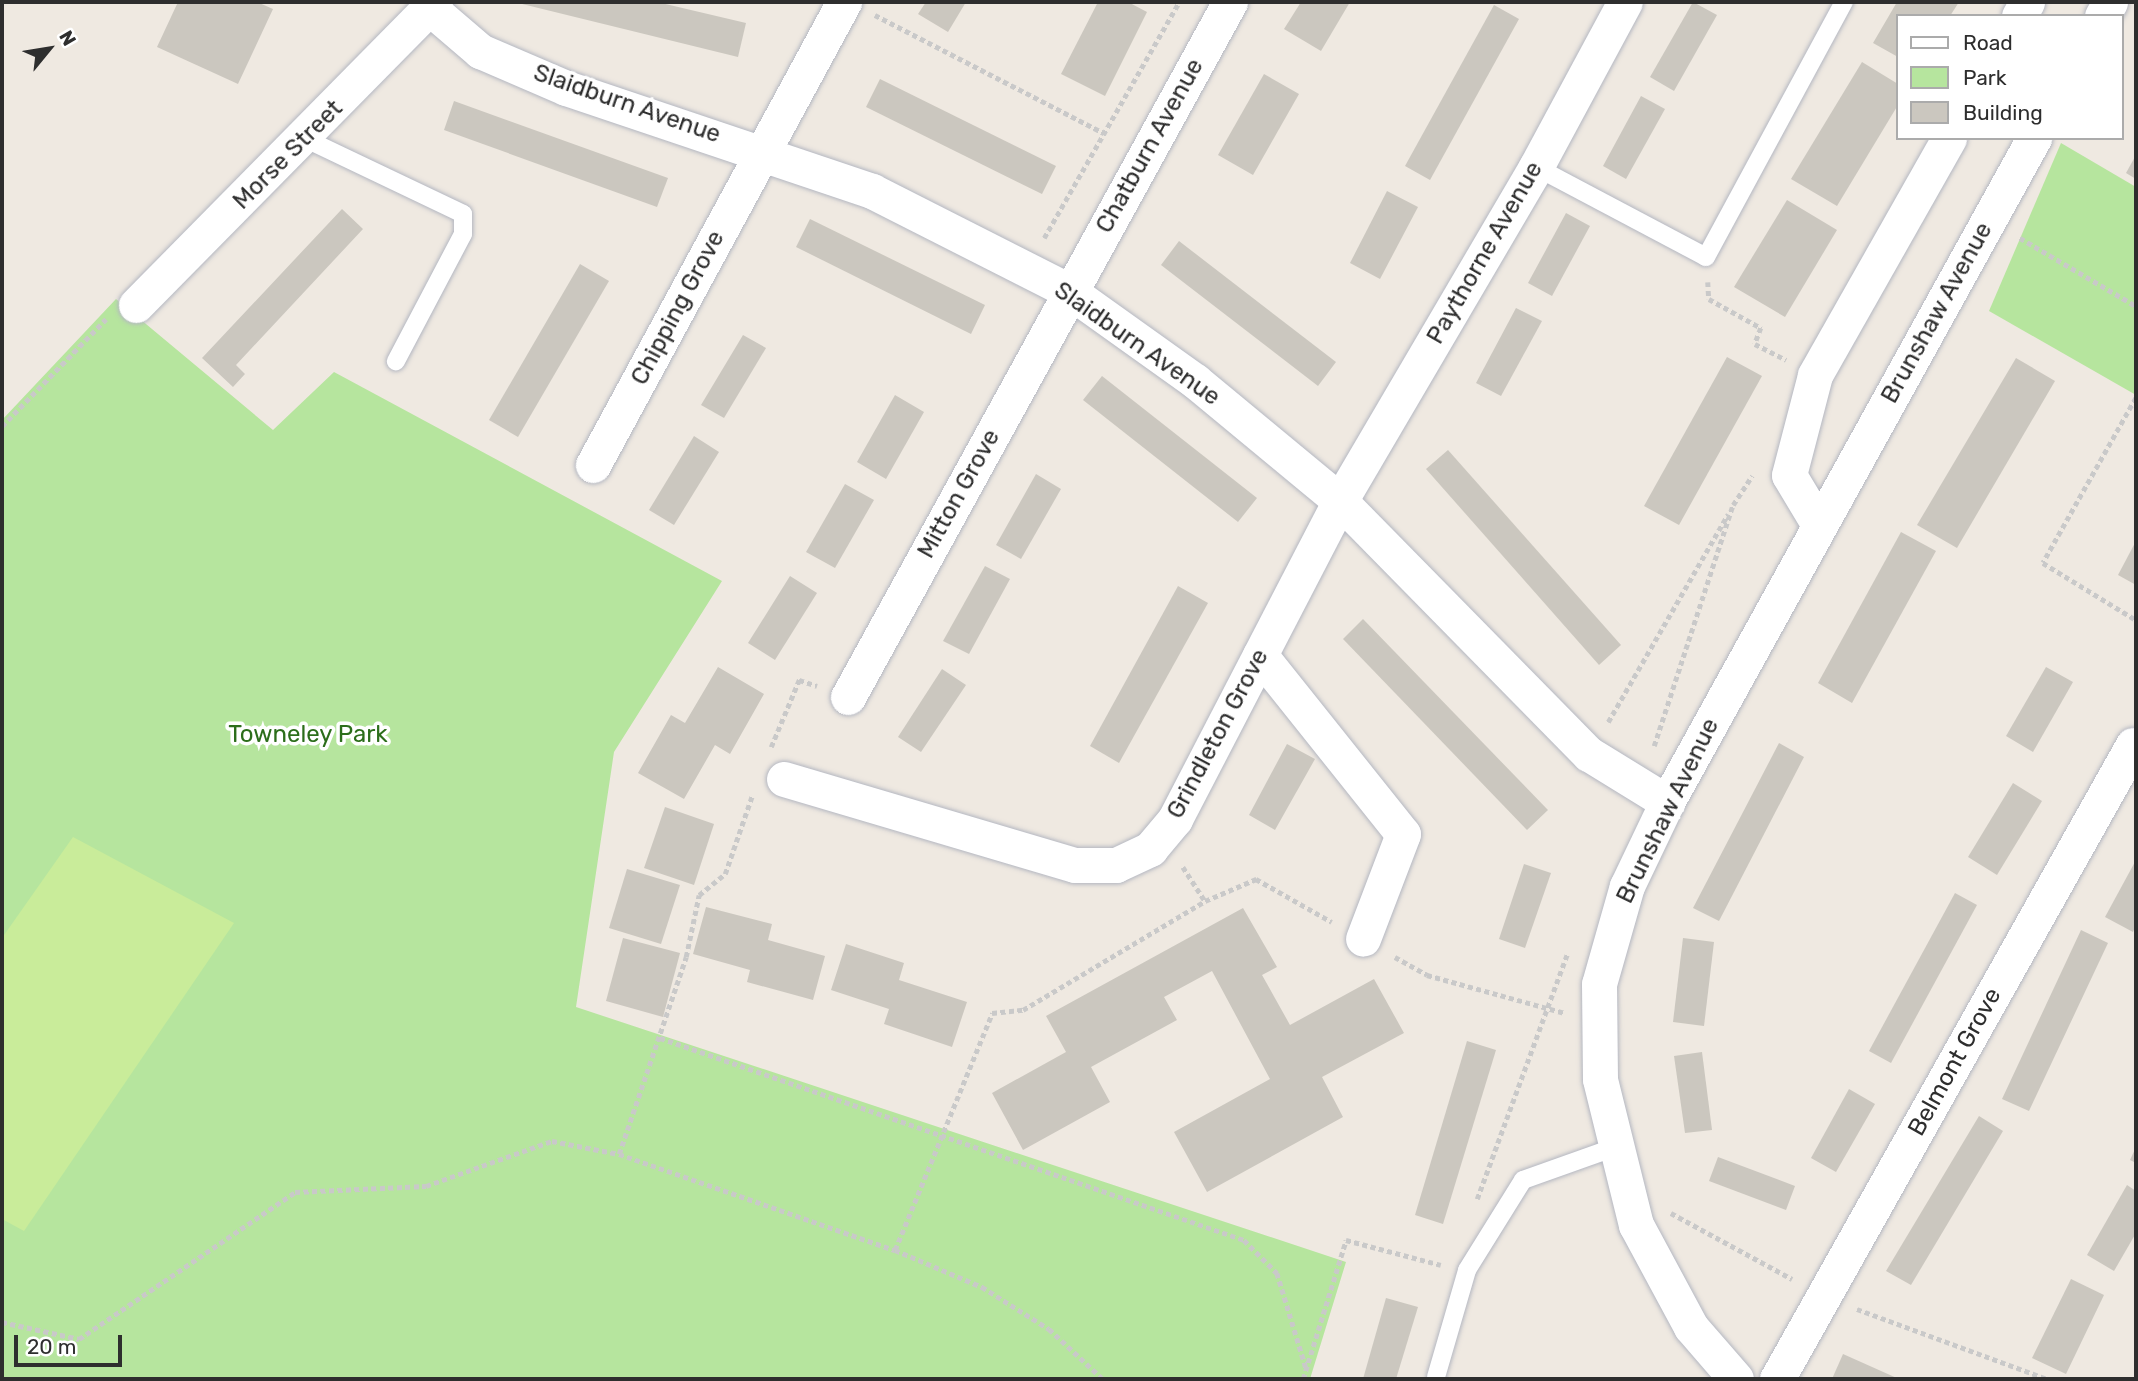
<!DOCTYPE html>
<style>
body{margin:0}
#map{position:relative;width:2138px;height:1381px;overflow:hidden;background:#efe9e1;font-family:Rubik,sans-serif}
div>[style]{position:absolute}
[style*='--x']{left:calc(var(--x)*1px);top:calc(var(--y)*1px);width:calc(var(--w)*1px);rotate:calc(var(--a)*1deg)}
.green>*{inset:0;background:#b6e59e}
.pitch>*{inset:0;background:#c9ec9a}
.building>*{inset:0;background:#cbc7bf}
.path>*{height:4.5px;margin-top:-2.25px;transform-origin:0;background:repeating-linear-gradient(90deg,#c9c9c9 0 5px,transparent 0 8.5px)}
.roads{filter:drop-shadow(0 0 2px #b4b7c1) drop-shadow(0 0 2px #b4b7c1)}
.lane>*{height:18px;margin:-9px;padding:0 9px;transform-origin:9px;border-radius:9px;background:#fff}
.street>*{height:35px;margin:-17.5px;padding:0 17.5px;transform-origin:17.5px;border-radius:17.5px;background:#fff}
span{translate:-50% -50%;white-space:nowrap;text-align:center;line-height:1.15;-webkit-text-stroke:7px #fff;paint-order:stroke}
.street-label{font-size:24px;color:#2e2e2e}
.park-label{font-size:24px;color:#2c6e1b}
.frame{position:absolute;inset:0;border:4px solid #2e2e2e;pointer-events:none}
.legend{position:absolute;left:1896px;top:14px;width:228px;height:126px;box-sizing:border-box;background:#fff;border:2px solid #ababab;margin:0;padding:9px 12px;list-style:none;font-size:21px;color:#2e2e2e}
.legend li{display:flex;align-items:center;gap:14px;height:35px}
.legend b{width:35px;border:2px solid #ababab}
.north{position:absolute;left:14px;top:14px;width:70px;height:70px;-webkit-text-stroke:5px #fff;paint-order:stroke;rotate:60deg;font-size:19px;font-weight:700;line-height:28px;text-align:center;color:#2e2e2e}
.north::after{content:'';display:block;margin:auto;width:24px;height:32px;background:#2e2e2e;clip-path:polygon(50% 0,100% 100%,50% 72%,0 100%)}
.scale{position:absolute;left:14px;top:1335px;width:108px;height:32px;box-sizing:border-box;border:4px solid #2e2e2e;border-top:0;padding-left:9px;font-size:21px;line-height:24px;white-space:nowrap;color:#2e2e2e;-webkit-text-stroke:5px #fff;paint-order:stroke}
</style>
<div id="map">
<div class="green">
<div style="clip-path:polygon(2061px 143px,2136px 187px,2136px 395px,1989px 311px)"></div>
<div style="clip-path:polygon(116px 299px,273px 430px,334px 372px,722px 581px,614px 752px,576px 1007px,1346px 1262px,1310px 1379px,2px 1379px,2px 420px)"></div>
</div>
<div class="pitch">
<div style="clip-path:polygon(73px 837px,234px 923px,24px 1231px,2px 1219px,2px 938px)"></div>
</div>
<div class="building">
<div style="clip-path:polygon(178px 2px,257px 2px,273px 9px,238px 84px,157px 47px)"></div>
<div style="clip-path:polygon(514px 2px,657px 2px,746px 23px,738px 57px)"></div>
<div style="clip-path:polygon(926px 2px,966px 2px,948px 32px,918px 14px)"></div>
<div style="clip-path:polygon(1098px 2px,1128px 2px,1147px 12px,1105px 96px,1061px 74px)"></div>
<div style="clip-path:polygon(1301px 2px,1350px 2px,1321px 51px,1284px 29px)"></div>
<div style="clip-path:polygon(1693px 2px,1717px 15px,1674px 91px,1650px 77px)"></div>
<div style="clip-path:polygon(1897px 2px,1959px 2px,1950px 16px,1898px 16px,1898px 57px,1873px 43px)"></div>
<div style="clip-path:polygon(1494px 5px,1519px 19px,1430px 180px,1405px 166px)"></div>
<div style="clip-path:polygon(1862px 62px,1898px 84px,1898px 105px,1837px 206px,1791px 179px)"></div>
<div style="clip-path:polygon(1264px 74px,1299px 94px,1253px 175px,1218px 155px)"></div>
<div style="clip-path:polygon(880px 79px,1056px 166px,1042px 194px,866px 107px)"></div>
<div style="clip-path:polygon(1641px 96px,1665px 109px,1626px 179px,1603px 166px)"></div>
<div style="clip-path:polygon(454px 101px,668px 178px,657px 207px,444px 130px)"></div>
<div style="clip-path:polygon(2136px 155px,2136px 179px,2126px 173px)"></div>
<div style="clip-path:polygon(1387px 191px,1418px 207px,1380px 279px,1350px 263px)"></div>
<div style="clip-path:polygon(1787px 200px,1837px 230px,1785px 317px,1734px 287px)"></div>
<div style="clip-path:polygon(342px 209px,363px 229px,236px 365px,245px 374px,233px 387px,202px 358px)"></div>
<div style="clip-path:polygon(1566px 213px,1590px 226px,1552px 296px,1528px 283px)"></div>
<div style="clip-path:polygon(810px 219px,985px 305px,971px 334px,796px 247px)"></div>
<div style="clip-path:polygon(1179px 241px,1336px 362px,1318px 386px,1161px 265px)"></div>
<div style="clip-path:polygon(580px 264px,609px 281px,518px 437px,489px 420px)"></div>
<div style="clip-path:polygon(1516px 308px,1542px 321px,1501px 396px,1476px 383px)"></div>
<div style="clip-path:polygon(743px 335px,766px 348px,724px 418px,701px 405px)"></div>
<div style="clip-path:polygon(1727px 357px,1762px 376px,1679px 525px,1644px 506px)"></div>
<div style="clip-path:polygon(2016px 358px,2055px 381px,1957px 548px,1917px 525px)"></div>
<div style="clip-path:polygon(1102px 376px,1257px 498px,1238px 522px,1083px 400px)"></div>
<div style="clip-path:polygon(895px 395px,924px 412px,886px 479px,857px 462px)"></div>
<div style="clip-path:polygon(694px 436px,719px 452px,674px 525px,649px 510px)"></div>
<div style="clip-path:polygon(1448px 450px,1621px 645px,1599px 665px,1426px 469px)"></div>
<div style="clip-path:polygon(1036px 474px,1061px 489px,1021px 559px,996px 545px)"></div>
<div style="clip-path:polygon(845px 484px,874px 500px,835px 568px,806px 552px)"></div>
<div style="clip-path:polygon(1901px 532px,1936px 551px,1852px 703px,1818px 683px)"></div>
<div style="clip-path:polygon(2136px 541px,2136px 585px,2118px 575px)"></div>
<div style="clip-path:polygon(985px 566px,1010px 579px,969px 654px,943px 641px)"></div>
<div style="clip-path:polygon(790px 576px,817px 593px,775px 660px,748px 643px)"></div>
<div style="clip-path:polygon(1178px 586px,1208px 603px,1119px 763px,1090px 746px)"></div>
<div style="clip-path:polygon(1363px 619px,1548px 810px,1527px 830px,1343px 639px)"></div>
<div style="clip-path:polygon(718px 667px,764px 694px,730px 754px,715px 745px,684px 799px,638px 773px,671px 715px,685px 723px)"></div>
<div style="clip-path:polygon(2046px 667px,2073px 682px,2033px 752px,2006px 736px)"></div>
<div style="clip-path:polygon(942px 669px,966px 685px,921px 752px,898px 737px)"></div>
<div style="clip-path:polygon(1779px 743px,1804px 757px,1719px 921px,1693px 908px)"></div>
<div style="clip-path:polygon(1287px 744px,1315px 759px,1275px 830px,1249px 815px)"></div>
<div style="clip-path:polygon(2013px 783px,2042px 801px,1997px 875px,1968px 857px)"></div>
<div style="clip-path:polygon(665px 807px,714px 824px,694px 885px,644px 868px)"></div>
<div style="clip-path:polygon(2136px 860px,2136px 925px,2133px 932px,2105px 917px)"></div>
<div style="clip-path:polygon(1524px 864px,1551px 873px,1525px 948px,1499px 939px)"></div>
<div style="clip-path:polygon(627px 869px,680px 885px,661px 944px,609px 928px)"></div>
<div style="clip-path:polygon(1955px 893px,1977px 905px,1891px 1063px,1869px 1051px)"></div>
<div style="clip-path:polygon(706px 907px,772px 924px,768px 940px,825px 956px,813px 1000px,747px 982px,750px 970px,693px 954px)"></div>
<div style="clip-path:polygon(1243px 908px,1277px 967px,1262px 975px,1290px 1025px,1374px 979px,1404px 1033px,1322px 1077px,1343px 1117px,1207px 1192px,1174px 1132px,1270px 1079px,1212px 971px,1164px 997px,1177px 1020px,1091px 1067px,1110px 1102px,1023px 1150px,992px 1093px,1066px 1052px,1046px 1016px)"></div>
<div style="clip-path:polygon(2081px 930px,2108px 943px,2029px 1111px,2002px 1099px)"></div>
<div style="clip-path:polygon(623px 938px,680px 953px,663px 1017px,606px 1001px)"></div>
<div style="clip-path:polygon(1683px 938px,1714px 942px,1704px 1026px,1673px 1022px)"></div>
<div style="clip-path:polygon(846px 944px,904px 963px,899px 980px,967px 1002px,952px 1047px,884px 1024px,889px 1009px,831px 990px)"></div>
<div style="clip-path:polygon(1467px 1041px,1496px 1050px,1443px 1224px,1415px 1215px)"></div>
<div style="clip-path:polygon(1702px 1052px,1712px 1130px,1685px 1133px,1674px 1056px)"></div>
<div style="clip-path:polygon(1849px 1089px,1875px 1104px,1836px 1172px,1811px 1158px)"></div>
<div style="clip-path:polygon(1979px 1116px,2003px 1131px,1911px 1285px,1886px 1271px)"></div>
<div style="clip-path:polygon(2136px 1147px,2136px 1163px,2130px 1160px)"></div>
<div style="clip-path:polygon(1718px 1157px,1795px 1186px,1786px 1210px,1709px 1181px)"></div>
<div style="clip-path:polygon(2127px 1185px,2136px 1191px,2136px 1233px,2114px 1271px,2087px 1255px)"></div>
<div style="clip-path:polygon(2071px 1279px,2104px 1295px,2066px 1374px,2032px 1358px)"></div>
<div style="clip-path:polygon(1386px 1298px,1418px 1307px,1396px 1379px,1363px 1379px)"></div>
<div style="clip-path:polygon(1843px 1354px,1899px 1379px,1832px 1379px)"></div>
</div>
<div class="path">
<div style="--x:875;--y:15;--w:258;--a:27.3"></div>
<div style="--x:1044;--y:238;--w:272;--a:-60.2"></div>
<div style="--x:2020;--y:238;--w:134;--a:30.4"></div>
<div style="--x:1708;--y:282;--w:17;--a:87"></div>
<div style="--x:1709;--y:299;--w:60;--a:29.1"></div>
<div style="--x:1761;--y:328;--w:17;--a:111"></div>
<div style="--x:1755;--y:344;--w:35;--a:27"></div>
<div style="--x:2136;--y:398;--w:189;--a:119.4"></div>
<div style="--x:2043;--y:563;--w:109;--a:31.5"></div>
<div style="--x:2;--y:426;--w:149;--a:-45.8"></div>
<div style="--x:1608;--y:722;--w:240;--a:-60"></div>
<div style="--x:1654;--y:746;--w:254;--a:-71.9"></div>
<div style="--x:1733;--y:505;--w:35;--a:-57"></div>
<div style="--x:771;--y:747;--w:73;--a:-67.3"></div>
<div style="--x:799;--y:680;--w:19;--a:18"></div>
<div style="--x:1183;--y:867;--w:40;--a:57.1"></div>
<div style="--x:1205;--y:901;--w:56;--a:-23.3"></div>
<div style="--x:1256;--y:879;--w:87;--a:29.5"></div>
<div style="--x:1395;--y:957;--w:37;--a:29"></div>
<div style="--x:1427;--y:975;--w:143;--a:15.4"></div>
<div style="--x:660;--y:1038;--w:618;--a:19.08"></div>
<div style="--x:1244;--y:1240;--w:47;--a:45"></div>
<div style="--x:1277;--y:1273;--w:99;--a:73"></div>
<div style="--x:619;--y:1154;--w:208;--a:-71.2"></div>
<div style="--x:686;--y:957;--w:63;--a:-78.2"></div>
<div style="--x:699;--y:895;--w:33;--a:-39"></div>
<div style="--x:725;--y:874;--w:83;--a:-70.9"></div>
<div style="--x:1477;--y:1199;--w:263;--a:-69.8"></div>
<div style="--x:1671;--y:1213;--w:138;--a:28.6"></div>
<div style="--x:895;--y:1250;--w:256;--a:-67.7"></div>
<div style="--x:992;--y:1013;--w:31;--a:-6"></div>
<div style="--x:1023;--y:1010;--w:212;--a:-30.9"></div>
<div style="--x:1857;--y:1309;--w:202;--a:20.2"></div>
<div style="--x:2;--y:1322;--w:79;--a:12.4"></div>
<div style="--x:79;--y:1339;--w:261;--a:-34.2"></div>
<div style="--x:295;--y:1192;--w:131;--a:-2.6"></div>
<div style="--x:426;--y:1186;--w:134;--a:-19.7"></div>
<div style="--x:552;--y:1141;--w:68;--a:11"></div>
<div style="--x:619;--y:1154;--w:292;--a:19.2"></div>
<div style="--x:895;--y:1250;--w:95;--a:23"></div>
<div style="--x:982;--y:1287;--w:79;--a:32.1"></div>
<div style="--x:1049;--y:1329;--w:74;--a:42.8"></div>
<div style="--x:1303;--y:1379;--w:145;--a:-72.8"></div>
<div style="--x:1346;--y:1240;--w:98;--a:14.7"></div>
</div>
<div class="roads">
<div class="lane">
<div style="--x:306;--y:139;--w:174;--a:25.5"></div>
<div style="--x:463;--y:214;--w:20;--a:90"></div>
<div style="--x:463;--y:234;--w:144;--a:117.8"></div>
<div style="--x:1536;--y:167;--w:192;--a:27.9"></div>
<div style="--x:1706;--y:257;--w:290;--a:-61.6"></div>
<div style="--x:1436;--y:1377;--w:111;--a:-73.8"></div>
<div style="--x:1467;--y:1270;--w:106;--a:-58.1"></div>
<div style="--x:1523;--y:1180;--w:96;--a:-19.6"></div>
</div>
<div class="street">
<div style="--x:431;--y:9;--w:65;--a:40.6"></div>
<div style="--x:480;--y:51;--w:94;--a:23.3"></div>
<div style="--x:566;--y:88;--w:323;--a:18.6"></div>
<div style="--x:872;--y:191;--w:221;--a:26.9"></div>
<div style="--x:1069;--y:291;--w:155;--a:35.5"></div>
<div style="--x:1195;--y:381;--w:188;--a:39.6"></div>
<div style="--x:1340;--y:501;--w:355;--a:45.5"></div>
<div style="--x:1589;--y:754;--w:92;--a:31.6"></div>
<div style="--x:2019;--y:16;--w:16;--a:-60"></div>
<div style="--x:2102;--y:16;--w:16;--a:-60"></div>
<div style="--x:136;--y:305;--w:426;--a:-45.4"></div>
<div style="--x:593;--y:465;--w:527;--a:-61.54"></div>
<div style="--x:1819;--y:525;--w:58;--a:-121"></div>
<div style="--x:1789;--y:475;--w:103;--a:-75.4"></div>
<div style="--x:1815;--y:375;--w:272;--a:-60.5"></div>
<div style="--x:1260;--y:655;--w:229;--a:51.4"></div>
<div style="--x:1403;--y:834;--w:112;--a:110.9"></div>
<div style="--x:848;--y:697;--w:793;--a:-61.21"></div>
<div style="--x:784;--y:779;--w:303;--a:16.5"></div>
<div style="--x:1075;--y:865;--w:41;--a:0"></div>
<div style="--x:1116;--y:865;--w:38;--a:-25"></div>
<div style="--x:1150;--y:849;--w:39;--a:-50"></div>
<div style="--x:1175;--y:819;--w:358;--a:-62.6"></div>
<div style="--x:1340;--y:501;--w:387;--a:-59.6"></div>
<div style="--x:1536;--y:167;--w:187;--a:-61.7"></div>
<div style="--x:1736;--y:1379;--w:69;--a:-130.9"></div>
<div style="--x:1691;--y:1327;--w:116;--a:-118.3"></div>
<div style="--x:1636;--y:1225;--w:150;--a:-103.9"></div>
<div style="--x:1600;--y:1079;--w:95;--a:-90.6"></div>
<div style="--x:1599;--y:984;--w:102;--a:-74.1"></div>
<div style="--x:1627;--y:886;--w:93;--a:-64.5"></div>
<div style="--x:1667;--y:802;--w:759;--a:-61.07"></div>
<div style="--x:1777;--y:1379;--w:727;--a:-60.69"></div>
</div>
</div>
<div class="street-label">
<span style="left:627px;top:104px;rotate:19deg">Slaidburn Avenue</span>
<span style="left:1150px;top:146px;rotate:-61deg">Chatburn Avenue</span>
<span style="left:288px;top:155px;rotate:-45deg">Morse Street</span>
<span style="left:1485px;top:253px;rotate:-60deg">Paythorne Avenue</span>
<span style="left:678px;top:308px;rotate:-62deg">Chipping Grove</span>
<span style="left:1937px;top:313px;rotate:-61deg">Brunshaw Avenue</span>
<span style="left:1137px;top:344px;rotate:35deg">Slaidburn Avenue</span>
<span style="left:959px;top:494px;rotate:-61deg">Mitton Grove</span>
<span style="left:1218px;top:734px;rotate:-62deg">Grindleton Grove</span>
<span style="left:1668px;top:811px;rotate:-64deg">Brunshaw Avenue</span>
<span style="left:1955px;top:1062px;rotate:-61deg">Belmont Grove</span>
</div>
<div class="park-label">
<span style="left:308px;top:735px">Towneley Park</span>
</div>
<div class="frame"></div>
<ul class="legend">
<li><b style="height:9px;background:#fff"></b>Road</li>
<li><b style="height:19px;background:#b6e59e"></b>Park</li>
<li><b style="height:19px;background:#cbc7bf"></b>Building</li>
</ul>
<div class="north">N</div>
<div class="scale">20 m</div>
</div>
